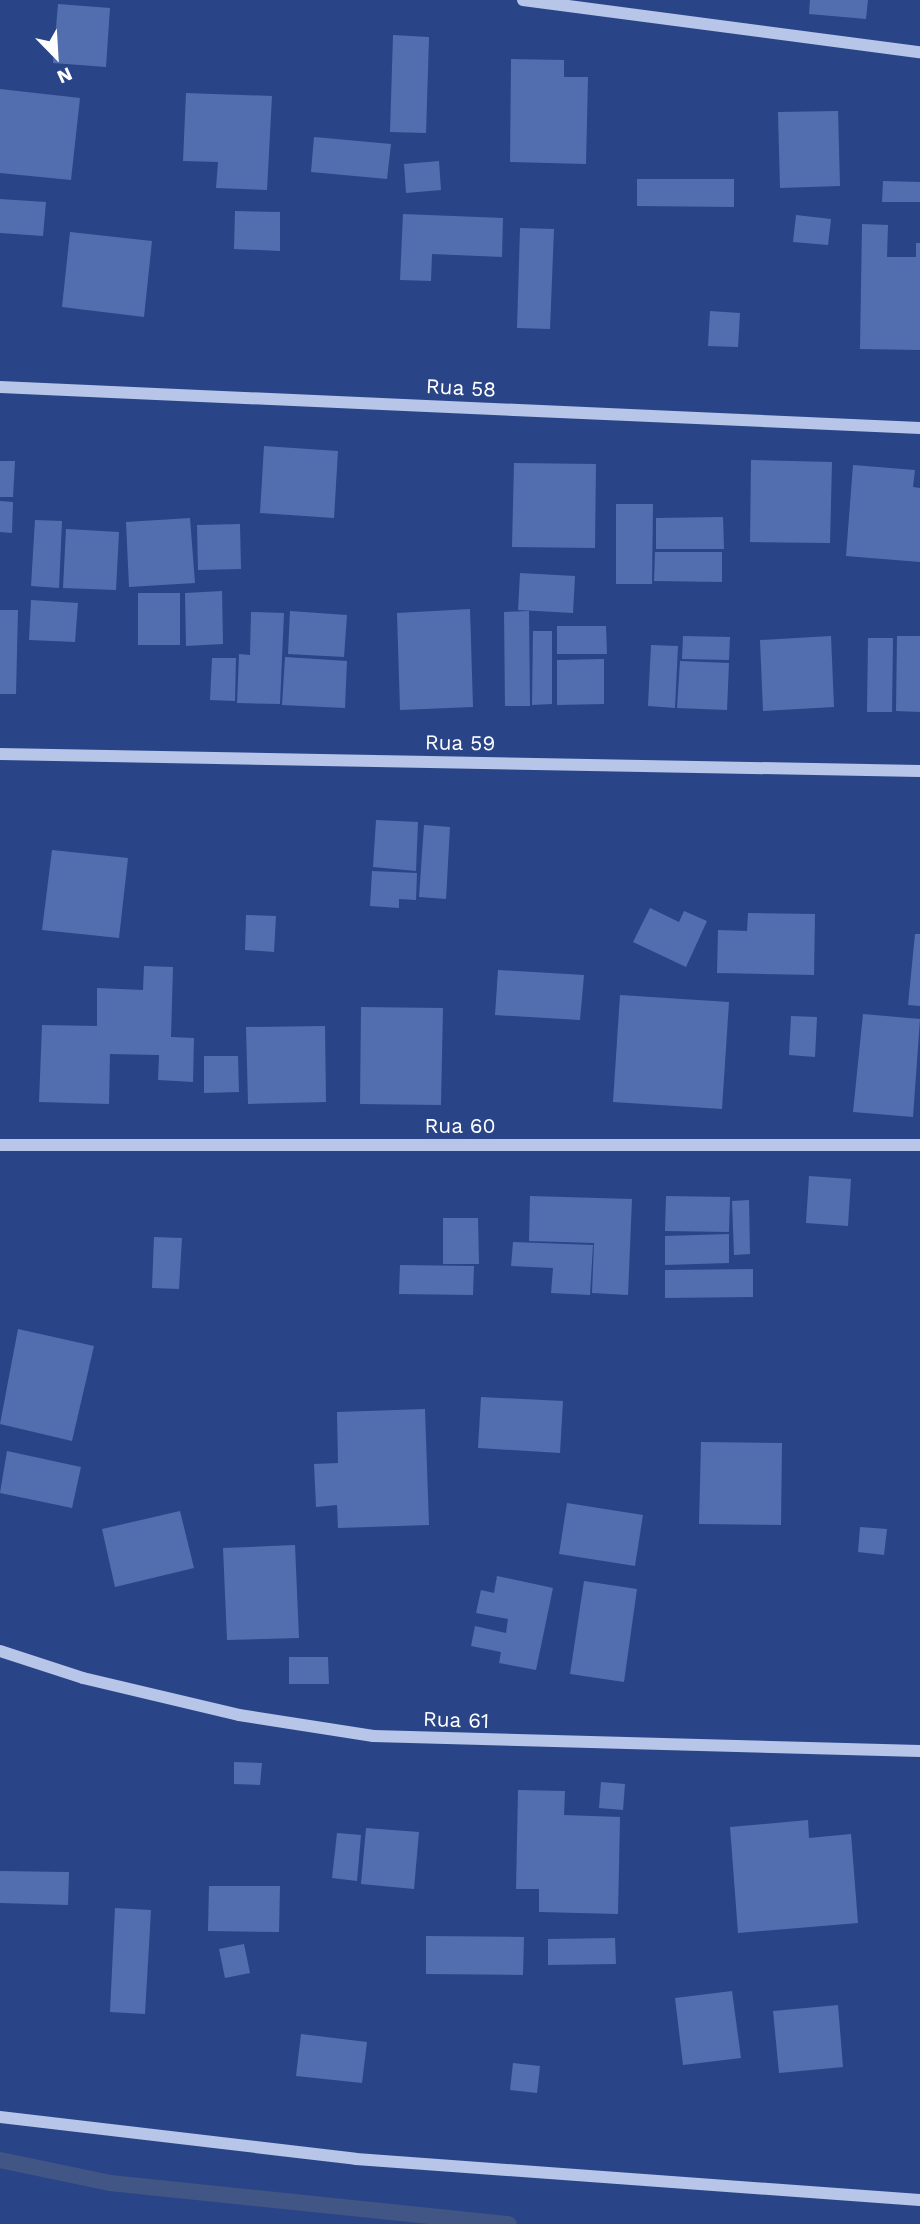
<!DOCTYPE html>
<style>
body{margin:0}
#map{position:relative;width:920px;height:2224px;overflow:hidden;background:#2a4587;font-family:"Work Sans",sans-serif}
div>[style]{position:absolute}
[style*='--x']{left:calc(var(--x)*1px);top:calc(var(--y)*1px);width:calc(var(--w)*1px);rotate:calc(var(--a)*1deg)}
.stream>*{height:16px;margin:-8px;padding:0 8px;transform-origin:8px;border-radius:8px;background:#425686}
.building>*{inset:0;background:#536eae}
.minor>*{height:12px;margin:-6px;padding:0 6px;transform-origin:6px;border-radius:6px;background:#b6c5e8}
span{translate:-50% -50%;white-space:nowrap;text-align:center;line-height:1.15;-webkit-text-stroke:7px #2a4587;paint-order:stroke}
.street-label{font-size:21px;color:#fff}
.north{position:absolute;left:21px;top:21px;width:70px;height:70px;-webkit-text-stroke:5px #2a4587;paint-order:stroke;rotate:156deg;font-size:19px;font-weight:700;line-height:28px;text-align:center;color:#fff}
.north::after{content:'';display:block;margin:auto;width:24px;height:32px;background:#fff;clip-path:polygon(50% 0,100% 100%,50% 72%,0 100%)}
</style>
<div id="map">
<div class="stream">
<div style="--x:0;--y:2160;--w:112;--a:11.8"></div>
<div style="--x:110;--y:2183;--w:401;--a:5.9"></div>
</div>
<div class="building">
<div style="clip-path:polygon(810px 0,868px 0,866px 19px,809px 14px)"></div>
<div style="clip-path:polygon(58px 4px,110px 8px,106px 67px,53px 63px)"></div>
<div style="clip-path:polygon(393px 35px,429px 37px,426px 133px,390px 132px)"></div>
<div style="clip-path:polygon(511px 59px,564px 60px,564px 77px,588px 77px,586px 164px,510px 162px)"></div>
<div style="clip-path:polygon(0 89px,80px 98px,71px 180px,0 173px)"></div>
<div style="clip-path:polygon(186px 93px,272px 96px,267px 190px,216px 188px,218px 162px,183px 161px)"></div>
<div style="clip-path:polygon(838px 111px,840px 186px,780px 188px,778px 112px)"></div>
<div style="clip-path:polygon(314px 137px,391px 144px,387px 179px,311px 172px)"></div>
<div style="clip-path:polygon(439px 161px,441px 190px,406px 193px,404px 164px)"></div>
<div style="clip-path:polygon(637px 179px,734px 179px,734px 207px,637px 206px)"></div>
<div style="clip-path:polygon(883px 181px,920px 182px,920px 202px,882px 202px)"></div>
<div style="clip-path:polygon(0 199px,46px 202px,43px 236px,0 233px)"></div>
<div style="clip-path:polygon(235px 211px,280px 212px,280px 251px,234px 249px)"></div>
<div style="clip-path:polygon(403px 214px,503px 218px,502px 257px,432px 254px,431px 281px,400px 280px)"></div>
<div style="clip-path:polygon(796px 215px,831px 219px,828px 245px,793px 242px)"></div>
<div style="clip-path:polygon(862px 224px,888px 225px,887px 257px,916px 257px,916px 243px,920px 243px,920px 350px,860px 349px)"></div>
<div style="clip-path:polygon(520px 228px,554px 229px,550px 329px,517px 328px)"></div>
<div style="clip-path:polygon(70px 232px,152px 241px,144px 317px,62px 307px)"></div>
<div style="clip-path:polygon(710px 311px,740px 313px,738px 347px,708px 346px)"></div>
<div style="clip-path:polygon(264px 446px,338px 451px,334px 518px,260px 513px)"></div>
<div style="clip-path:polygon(751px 460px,832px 462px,830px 543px,750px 542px)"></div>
<div style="clip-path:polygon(0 461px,15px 461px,13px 497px,0 497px)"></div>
<div style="clip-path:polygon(514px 463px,596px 464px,595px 548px,512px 547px)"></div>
<div style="clip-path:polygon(853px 465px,915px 470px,913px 487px,920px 488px,920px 562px,846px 556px)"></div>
<div style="clip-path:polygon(0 501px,13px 502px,12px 533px,0 532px)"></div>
<div style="clip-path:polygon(616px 504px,653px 504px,652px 584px,616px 584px)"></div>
<div style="clip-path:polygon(723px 517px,724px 549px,656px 549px,656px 518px)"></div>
<div style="clip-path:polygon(190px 518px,195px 583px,129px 587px,126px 522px)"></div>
<div style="clip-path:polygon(35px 520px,62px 521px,59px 588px,31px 586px)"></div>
<div style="clip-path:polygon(240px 524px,241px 569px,198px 570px,197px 525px)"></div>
<div style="clip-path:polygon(66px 529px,119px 532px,116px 590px,63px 588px)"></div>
<div style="clip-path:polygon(655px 552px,722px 552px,722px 582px,654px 581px)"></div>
<div style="clip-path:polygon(520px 573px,575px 576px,573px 613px,518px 610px)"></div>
<div style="clip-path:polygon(222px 591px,223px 644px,186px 646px,185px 593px)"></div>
<div style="clip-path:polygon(138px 593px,180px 593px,180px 645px,138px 645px)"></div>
<div style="clip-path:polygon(31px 600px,78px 603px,75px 642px,29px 640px)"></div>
<div style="clip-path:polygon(470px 609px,473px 707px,400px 710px,397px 613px)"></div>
<div style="clip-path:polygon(0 610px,18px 610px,16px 694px,0 694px)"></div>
<div style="clip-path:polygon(290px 611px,347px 615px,344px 657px,288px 654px)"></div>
<div style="clip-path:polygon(529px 611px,530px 706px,505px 706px,504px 612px)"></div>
<div style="clip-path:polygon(251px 612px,284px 613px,280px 704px,237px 703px,239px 654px,250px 655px)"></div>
<div style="clip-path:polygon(557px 626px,606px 626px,607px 654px,557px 654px)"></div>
<div style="clip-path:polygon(533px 631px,552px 631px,552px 704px,532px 705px)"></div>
<div style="clip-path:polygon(683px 636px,730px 637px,729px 660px,682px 659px)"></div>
<div style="clip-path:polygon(831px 636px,834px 707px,763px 711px,760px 640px)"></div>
<div style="clip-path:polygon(897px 636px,920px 636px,920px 712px,896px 711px)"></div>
<div style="clip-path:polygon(868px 638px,893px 638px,892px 712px,867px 712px)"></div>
<div style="clip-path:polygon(651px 645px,678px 646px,675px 708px,648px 706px)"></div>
<div style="clip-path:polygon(285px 657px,347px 661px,345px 708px,282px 705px)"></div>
<div style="clip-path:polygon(212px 658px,236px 658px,235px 701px,210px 700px)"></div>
<div style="clip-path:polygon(604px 659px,604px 704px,557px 705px,557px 660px)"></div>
<div style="clip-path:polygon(680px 661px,729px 663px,727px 710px,677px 708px)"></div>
<div style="clip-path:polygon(376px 820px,418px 822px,416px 871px,373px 867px)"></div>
<div style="clip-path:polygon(424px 825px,450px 827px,446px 899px,419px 897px)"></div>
<div style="clip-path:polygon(52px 850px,128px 858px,119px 938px,42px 930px)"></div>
<div style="clip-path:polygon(372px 871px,417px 873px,416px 900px,399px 899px,399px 908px,370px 906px)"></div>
<div style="clip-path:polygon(650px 908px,679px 922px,684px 911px,707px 921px,686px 967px,633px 942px)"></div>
<div style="clip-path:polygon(748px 913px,815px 914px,814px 975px,717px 973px,718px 930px,747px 931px)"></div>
<div style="clip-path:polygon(246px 915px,276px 916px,274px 952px,245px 950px)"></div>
<div style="clip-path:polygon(915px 934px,920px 934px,920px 1006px,908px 1005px)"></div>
<div style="clip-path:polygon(144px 966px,173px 967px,171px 1037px,194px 1038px,193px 1082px,158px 1080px,159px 1055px,110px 1054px,109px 1104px,39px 1102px,42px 1025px,97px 1026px,97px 988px,143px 990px)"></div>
<div style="clip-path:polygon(498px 970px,584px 975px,580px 1020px,495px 1015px)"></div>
<div style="clip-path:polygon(620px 995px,729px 1002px,722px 1109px,613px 1102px)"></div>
<div style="clip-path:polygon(361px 1007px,443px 1008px,441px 1105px,360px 1104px)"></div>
<div style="clip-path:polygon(863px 1014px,920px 1019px,913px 1117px,853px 1112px)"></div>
<div style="clip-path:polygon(791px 1016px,817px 1017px,815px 1057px,789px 1055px)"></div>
<div style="clip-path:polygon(325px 1026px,326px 1102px,248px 1104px,246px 1027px)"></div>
<div style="clip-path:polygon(204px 1056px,238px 1056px,239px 1092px,204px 1093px)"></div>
<div style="clip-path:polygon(809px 1176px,851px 1179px,848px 1226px,806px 1223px)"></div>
<div style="clip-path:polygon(530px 1196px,632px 1199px,628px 1295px,592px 1293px,594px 1243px,529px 1241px)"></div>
<div style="clip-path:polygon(666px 1196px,730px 1197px,729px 1232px,665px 1231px)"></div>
<div style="clip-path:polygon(749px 1200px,750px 1254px,734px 1255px,732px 1201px)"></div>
<div style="clip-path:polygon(443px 1218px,478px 1218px,479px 1264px,443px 1264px)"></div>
<div style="clip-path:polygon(729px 1234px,729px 1263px,665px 1265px,665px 1236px)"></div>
<div style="clip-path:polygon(154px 1237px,182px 1238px,179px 1289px,152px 1288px)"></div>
<div style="clip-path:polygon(513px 1242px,593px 1245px,590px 1295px,551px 1293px,553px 1268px,511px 1266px)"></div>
<div style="clip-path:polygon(400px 1265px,474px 1266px,473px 1295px,399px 1294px)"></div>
<div style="clip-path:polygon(753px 1269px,753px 1297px,665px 1298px,665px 1270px)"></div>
<div style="clip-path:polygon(18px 1329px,94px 1346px,72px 1441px,0 1424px)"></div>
<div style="clip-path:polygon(481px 1397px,563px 1401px,560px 1453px,478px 1448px)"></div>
<div style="clip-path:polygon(425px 1409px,429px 1525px,338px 1528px,337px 1505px,316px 1507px,314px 1464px,338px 1463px,337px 1412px)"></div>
<div style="clip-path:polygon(701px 1442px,782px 1443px,781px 1525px,699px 1524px)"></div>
<div style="clip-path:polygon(7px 1451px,81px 1467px,72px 1508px,0 1493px)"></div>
<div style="clip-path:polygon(567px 1503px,643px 1515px,635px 1566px,559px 1554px)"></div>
<div style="clip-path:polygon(180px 1511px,194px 1568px,115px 1587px,102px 1529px)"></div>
<div style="clip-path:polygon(860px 1527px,887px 1529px,884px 1555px,858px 1552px)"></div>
<div style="clip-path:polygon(295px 1545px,299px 1638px,227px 1640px,223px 1548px)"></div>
<div style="clip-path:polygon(497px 1576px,553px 1588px,536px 1670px,499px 1663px,501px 1652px,471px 1646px,475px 1626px,506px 1633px,508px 1619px,476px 1613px,481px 1590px,494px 1593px)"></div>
<div style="clip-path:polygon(584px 1581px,637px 1589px,624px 1682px,570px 1674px)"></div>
<div style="clip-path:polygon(289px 1657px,328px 1657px,329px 1684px,289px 1684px)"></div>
<div style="clip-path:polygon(234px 1762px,262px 1763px,260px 1785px,234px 1784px)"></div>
<div style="clip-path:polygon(601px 1782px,625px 1784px,623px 1810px,599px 1808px)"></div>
<div style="clip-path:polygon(518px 1790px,565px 1791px,564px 1815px,620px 1817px,618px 1914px,539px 1912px,539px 1889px,516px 1889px)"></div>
<div style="clip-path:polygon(808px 1820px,809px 1838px,851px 1834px,858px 1923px,738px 1933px,730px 1827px)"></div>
<div style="clip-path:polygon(366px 1828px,419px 1832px,414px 1889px,361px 1884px)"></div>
<div style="clip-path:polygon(337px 1833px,361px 1835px,357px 1881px,332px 1878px)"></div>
<div style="clip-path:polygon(0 1871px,69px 1872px,68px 1905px,0 1903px)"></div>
<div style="clip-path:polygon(209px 1886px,280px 1886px,279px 1932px,208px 1931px)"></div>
<div style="clip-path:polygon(115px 1908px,151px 1910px,145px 2014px,110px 2012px)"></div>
<div style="clip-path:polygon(426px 1936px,524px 1937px,523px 1975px,426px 1974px)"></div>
<div style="clip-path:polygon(615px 1938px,616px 1964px,548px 1965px,548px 1939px)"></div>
<div style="clip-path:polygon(244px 1944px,250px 1973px,225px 1978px,219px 1949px)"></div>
<div style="clip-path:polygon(732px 1991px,741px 2058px,683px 2065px,675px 1998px)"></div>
<div style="clip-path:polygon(838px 2005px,843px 2067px,779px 2073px,773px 2011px)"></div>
<div style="clip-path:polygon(301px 2034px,367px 2042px,362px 2083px,296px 2076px)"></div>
<div style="clip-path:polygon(513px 2063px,540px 2066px,537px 2093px,510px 2090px)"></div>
</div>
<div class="minor">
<div style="--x:523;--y:0;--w:400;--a:7.5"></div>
<div style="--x:0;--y:387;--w:921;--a:2.55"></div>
<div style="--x:0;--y:754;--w:920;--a:1.06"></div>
<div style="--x:0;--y:1145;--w:920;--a:0"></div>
<div style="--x:0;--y:1651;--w:87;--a:18"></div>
<div style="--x:83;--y:1678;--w:160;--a:13.3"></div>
<div style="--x:239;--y:1715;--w:136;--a:8.9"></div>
<div style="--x:373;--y:1736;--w:547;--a:1.57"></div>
<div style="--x:0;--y:2117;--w:358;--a:6.7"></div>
<div style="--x:356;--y:2159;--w:565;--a:4.16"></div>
</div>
<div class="street-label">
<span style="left:461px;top:388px;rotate:3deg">Rua 58</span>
<span style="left:460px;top:743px;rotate:1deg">Rua 59</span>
<span style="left:460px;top:1126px">Rua 60</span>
<span style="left:456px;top:1720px;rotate:2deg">Rua 61</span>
</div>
<div class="north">N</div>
</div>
